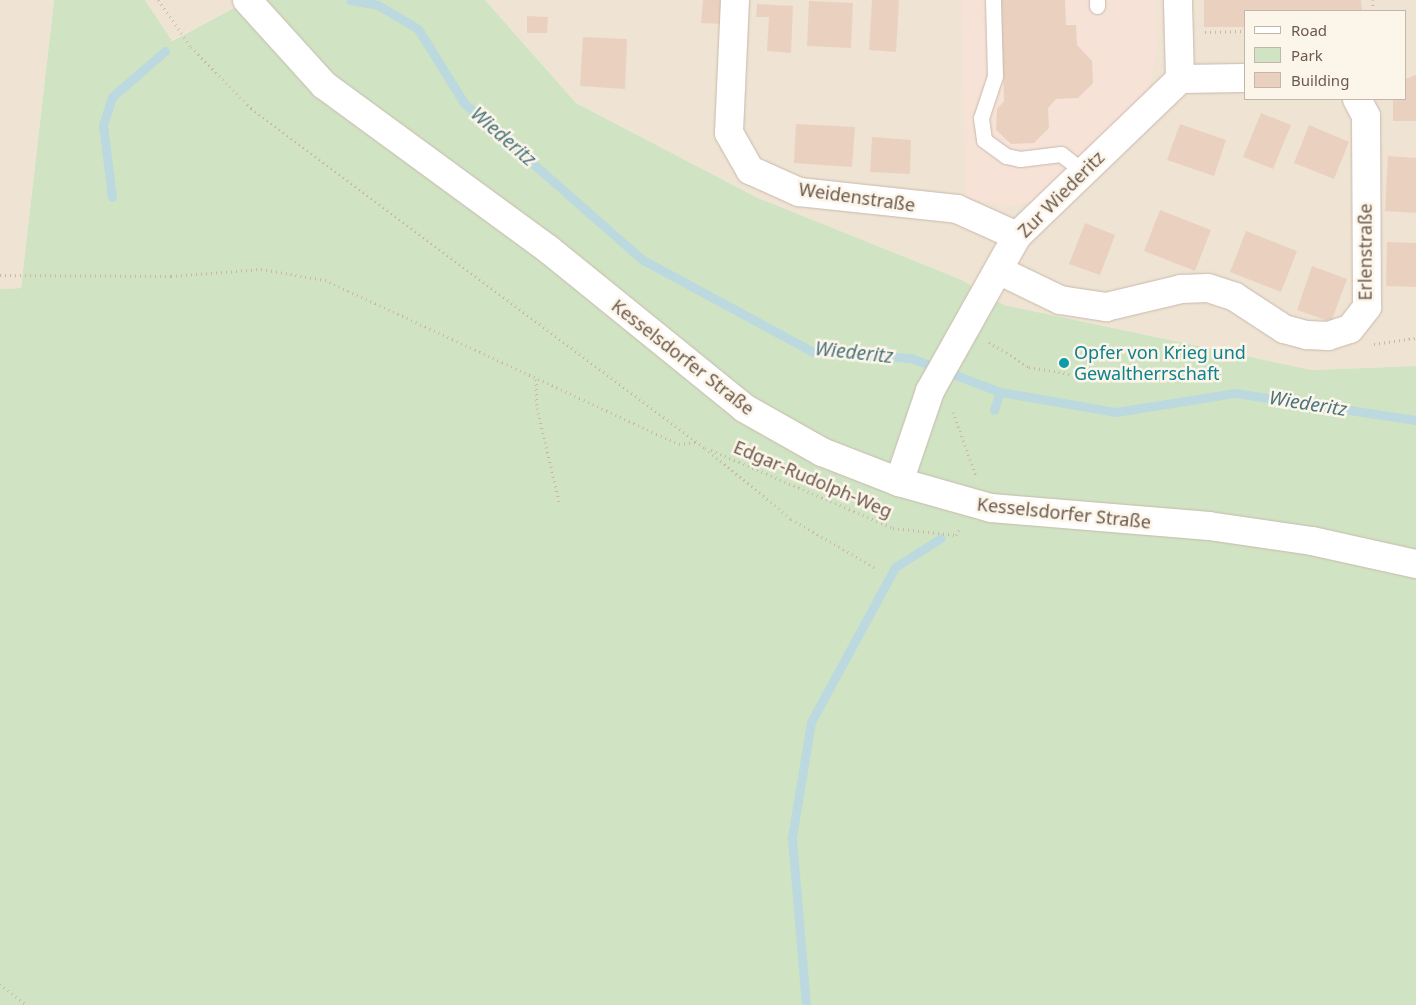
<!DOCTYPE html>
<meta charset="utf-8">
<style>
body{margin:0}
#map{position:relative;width:1416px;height:1005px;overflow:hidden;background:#f9f1e3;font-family:"Noto Sans",sans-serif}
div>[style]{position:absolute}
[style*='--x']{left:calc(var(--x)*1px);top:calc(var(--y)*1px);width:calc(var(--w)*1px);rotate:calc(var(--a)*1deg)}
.residential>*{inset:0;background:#efe3d3}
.commercial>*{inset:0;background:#f7e2d8}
.green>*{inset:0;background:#d0e4c4}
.stream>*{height:9px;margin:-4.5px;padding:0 4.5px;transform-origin:4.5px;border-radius:4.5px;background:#bbd9df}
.building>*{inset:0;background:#ead1bf}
.path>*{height:3px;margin-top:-1.5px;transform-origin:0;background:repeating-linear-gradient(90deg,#ceb5a2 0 1px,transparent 0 5px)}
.roads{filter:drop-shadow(0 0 1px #c8b9ac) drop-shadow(0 0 1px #c8b9ac)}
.lane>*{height:15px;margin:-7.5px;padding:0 7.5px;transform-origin:7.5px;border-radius:7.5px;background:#fff}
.street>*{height:28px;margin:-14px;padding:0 14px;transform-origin:14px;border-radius:14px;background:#fff}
.secondary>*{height:28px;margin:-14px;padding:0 14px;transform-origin:14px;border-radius:14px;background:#fff}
.dots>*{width:14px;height:14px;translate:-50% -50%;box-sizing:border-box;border:2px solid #fcf5e9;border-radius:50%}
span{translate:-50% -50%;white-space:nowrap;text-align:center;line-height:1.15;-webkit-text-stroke:5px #fcf5e9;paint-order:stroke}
.street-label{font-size:18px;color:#6d594d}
.culture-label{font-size:18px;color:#0d838f}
.left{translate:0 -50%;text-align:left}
.water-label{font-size:19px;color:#4a747e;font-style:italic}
.legend{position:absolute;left:1244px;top:10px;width:162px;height:90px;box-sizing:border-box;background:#fcf5e9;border:1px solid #c3b7ab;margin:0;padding:6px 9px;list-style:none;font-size:15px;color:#6d594d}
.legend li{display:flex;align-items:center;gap:10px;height:25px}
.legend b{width:25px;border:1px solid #c3b7ab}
</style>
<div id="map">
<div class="residential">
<div style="clip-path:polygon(0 0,54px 0,21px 288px,0 289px)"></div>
<div style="clip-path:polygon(145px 0,249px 0,171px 41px)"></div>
<div style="clip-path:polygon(evenodd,485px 0,1416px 0,1416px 366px,1312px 370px,1004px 305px,962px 280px,756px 197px,576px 103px,485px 0,1245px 11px,1405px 11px,1405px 99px,1245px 99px,1245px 11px)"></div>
</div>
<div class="commercial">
<div style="clip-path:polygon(961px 0,1156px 0,1157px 49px,1149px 87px,1137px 104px,1031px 202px,1010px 206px,966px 198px)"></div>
</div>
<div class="green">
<div style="clip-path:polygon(54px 0,145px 0,172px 41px,249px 0,485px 0,576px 103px,756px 197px,962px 280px,1004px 305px,1312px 370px,1416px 366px,1416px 1005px,0 1005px,0 289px,21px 288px)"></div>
</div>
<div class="stream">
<div style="--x:350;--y:0;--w:28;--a:10"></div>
<div style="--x:378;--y:5;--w:47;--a:31"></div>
<div style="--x:418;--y:29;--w:87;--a:58.1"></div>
<div style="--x:464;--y:103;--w:238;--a:41.3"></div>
<div style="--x:643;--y:260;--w:193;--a:28.4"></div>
<div style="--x:813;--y:352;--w:98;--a:3.5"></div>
<div style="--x:911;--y:358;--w:95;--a:20.9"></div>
<div style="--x:1000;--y:392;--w:118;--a:9.8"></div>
<div style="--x:1116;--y:412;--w:121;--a:-9.1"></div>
<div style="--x:1235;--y:393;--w:183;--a:8.5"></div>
<div style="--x:112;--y:197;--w:73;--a:-97.1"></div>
<div style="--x:103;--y:125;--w:29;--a:-72"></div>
<div style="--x:112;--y:97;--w:70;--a:-41"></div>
<div style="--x:994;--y:410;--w:19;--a:-72"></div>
<div style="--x:806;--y:1005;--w:169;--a:-94.8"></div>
<div style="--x:792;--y:837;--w:117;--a:-80.6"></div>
<div style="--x:811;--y:722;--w:176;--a:-61.5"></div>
<div style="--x:895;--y:567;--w:54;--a:-32.2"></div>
</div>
<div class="building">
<div style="clip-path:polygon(703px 0,724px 0,723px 24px,701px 23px)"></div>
<div style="clip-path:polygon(872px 0,899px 0,896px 52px,869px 50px)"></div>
<div style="clip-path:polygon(1001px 0,1065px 0,1066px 25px,1076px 25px,1077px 45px,1092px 61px,1093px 83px,1078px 98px,1056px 99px,1048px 108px,1049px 128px,1034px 143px,1011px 144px,996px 130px,997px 109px,1004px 101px)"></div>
<div style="clip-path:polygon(1204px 0,1361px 0,1362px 11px,1245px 11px,1245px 27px,1204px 27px)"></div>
<div style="clip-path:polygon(809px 1px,853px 3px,851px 48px,807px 46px)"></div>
<div style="clip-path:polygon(757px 4px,793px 6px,791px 53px,767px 51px,769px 17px,756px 17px)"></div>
<div style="clip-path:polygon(527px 16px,548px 17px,547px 33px,527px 33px)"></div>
<div style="clip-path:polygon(583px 37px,627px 39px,625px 89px,580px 86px)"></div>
<div style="clip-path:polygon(1416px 75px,1416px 121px,1393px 121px,1393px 99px,1405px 99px,1405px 79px)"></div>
<div style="clip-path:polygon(1261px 113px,1291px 125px,1273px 169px,1243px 157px)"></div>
<div style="clip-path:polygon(796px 124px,855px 127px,852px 167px,794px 163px)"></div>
<div style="clip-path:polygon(1180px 124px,1226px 140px,1214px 176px,1167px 160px)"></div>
<div style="clip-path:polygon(1309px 125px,1349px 142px,1334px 179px,1294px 163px)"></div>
<div style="clip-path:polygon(872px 137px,911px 140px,910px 174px,870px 172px)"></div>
<div style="clip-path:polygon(1388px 156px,1416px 158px,1416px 213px,1385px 211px)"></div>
<div style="clip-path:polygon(1160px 210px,1211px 230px,1195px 271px,1144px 251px)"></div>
<div style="clip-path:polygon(1085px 223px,1115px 235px,1100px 275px,1069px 264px)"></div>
<div style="clip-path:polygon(1246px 231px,1297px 251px,1281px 292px,1230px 272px)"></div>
<div style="clip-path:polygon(1387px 242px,1416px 243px,1416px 287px,1386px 286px)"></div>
<div style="clip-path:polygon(1312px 266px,1347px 279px,1331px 322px,1297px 310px)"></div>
</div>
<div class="path">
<div style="--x:158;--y:0;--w:57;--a:54.9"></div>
<div style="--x:191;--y:47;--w:86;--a:45.5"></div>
<div style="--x:251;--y:108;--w:567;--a:36.83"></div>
<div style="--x:705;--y:448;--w:112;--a:39.5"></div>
<div style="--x:791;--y:519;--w:98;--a:30"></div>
<div style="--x:1373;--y:0;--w:11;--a:90"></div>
<div style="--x:1205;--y:32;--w:40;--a:-1.4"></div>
<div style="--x:0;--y:275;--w:171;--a:0.3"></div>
<div style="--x:171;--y:276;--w:90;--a:-4.4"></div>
<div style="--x:261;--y:269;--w:65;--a:9.8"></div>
<div style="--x:325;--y:280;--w:390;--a:24.9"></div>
<div style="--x:679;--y:444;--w:17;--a:-7"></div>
<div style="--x:989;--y:342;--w:47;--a:32"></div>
<div style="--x:1029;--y:367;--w:47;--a:9.9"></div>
<div style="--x:1374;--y:344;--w:42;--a:-8.1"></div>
<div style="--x:536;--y:379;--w:29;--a:88"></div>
<div style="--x:537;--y:408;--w:96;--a:76.7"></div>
<div style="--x:953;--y:412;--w:68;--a:70.2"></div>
<div style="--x:711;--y:450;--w:198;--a:23.2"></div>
<div style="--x:893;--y:528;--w:63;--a:6.3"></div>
<div style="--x:956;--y:535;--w:9;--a:-58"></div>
<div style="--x:0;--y:984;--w:34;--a:38"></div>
</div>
<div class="roads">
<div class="lane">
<div style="--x:993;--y:0;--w:76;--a:88.5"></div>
<div style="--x:995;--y:76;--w:44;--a:108.4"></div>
<div style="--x:981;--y:118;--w:22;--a:82"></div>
<div style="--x:984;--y:140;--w:27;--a:36"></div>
<div style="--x:1006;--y:156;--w:14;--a:12"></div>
<div style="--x:1020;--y:159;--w:41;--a:-7"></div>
<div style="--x:1061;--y:154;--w:29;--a:38"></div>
<div style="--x:1097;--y:0;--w:6;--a:90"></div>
</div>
<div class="street">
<div style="--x:735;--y:0;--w:133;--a:92.6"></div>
<div style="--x:729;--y:133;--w:43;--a:60.4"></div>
<div style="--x:750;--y:170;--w:54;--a:24.2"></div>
<div style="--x:799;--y:192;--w:159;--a:6.1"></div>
<div style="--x:957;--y:209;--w:66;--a:24.2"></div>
<div style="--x:1180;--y:79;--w:65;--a:-0.9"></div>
<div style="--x:1000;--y:271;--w:67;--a:25.8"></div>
<div style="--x:1060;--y:300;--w:47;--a:8.7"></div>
<div style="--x:1106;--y:307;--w:77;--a:-13.5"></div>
<div style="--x:1181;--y:289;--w:27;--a:-2"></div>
<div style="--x:1208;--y:288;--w:28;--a:18"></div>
<div style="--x:1235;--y:297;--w:59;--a:33.1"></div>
<div style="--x:1284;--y:329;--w:24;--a:15"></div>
<div style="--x:1307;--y:335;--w:21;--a:3"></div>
<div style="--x:1328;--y:336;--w:23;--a:-18"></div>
<div style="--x:1350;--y:329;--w:28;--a:-52"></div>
<div style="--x:1367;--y:307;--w:191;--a:-90.3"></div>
<div style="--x:1366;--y:116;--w:19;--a:-118"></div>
<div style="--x:899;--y:482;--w:96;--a:-71.2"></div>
<div style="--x:930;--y:391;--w:178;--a:-60.7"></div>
<div style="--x:1017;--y:236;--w:226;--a:-43.9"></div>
<div style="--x:1180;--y:79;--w:79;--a:-91.5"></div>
</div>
<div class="secondary">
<div style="--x:247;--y:0;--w:115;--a:47.8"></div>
<div style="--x:324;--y:85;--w:278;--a:36.2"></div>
<div style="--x:548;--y:249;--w:252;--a:39"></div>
<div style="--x:744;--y:408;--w:90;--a:29.4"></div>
<div style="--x:822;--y:452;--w:83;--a:21.3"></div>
<div style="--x:899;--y:482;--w:96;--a:15.8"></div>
<div style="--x:991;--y:508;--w:219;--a:4.7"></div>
<div style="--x:1209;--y:526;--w:104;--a:8.3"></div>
<div style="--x:1312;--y:541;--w:107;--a:12.5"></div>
</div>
</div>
<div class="dots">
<div style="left:1064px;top:363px;background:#0f9aa8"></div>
</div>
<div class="street-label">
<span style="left:1061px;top:194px;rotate:-45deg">Zur Wiederitz</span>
<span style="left:857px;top:197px;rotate:8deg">Weidenstraße</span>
<span style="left:1365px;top:252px;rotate:-90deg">Erlenstraße</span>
<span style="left:683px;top:357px;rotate:38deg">Kesselsdorfer Straße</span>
<span style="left:813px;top:479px;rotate:23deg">Edgar-Rudolph-Weg</span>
<span style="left:1064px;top:513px;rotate:6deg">Kesselsdorfer Straße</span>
</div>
<div class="culture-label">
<span class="left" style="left:1074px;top:363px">Opfer von Krieg und<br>Gewaltherrschaft</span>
</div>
<div class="water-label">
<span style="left:503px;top:137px;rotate:41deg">Wiederitz</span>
<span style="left:854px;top:353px;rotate:6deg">Wiederitz</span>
<span style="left:1308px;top:404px;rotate:9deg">Wiederitz</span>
</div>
<ul class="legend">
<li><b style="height:6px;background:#fff"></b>Road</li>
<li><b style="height:14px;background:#d0e4c4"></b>Park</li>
<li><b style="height:14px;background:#ead1bf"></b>Building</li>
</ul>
</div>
